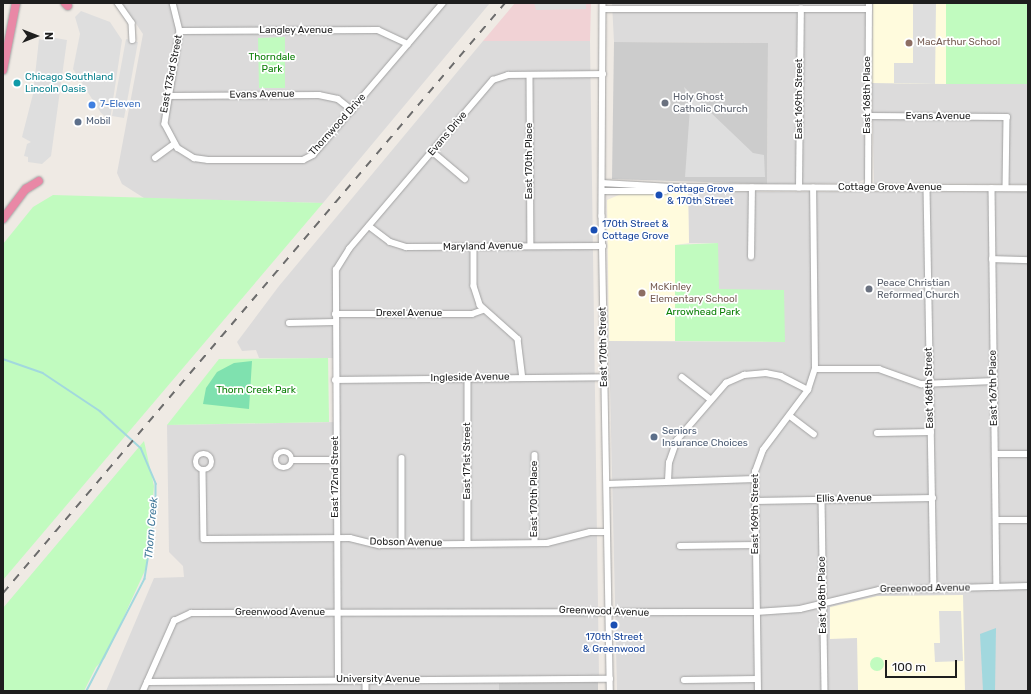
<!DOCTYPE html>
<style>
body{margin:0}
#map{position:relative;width:1031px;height:694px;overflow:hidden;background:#efeae4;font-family:Rubik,sans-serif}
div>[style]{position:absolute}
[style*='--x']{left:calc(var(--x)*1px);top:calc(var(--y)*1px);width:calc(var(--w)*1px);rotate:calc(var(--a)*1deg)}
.residential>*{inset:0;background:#dcdbdb}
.commercial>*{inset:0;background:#f1d2d5}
.education>*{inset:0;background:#fffbdd}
.religious>*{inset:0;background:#ccc}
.park>*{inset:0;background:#c1fbbf}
.round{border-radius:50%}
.pitch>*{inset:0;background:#7fe1af}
.parking>*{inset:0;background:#dedede}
.water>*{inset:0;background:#a2d8de}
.stream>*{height:1.5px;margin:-0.75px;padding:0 0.75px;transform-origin:0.75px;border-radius:0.75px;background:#a2d8de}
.roads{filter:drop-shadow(0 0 1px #a2a2a2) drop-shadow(0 0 1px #a2a2a2)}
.minor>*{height:5.5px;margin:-2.75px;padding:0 2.75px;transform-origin:2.75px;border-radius:2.75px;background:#fff}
.minor>.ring{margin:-2.75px;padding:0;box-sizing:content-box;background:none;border:5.5px solid #fff;border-radius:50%}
.highway>*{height:8px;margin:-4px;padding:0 4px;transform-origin:4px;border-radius:4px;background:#e988a6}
.rail>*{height:1.5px;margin-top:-0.75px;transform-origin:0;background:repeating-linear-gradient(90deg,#6c6c6c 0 8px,transparent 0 16px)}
.dots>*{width:11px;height:11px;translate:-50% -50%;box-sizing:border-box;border:2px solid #fff;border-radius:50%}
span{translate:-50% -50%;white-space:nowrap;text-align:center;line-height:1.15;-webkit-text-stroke:3.5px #fff;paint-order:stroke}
.street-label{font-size:10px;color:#1e1e1e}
.education-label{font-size:10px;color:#785e54}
.left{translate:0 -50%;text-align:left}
.park-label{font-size:10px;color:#0d8008}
.culture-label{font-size:10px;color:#0d838f}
.worship-label{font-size:10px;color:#5b616d}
.shop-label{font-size:10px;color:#366cbe}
.service-label{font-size:10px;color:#4e5e75}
.transit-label{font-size:10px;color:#164399}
.water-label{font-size:11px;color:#3f7799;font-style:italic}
.frame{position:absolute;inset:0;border:4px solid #1e1e1e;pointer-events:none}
.north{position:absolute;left:16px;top:16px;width:40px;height:40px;-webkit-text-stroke:3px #fff;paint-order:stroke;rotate:90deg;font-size:11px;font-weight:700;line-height:16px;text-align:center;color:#1e1e1e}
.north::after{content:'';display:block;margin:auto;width:14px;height:18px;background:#1e1e1e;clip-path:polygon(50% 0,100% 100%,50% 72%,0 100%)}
.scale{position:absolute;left:885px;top:660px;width:72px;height:18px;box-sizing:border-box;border:2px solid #1e1e1e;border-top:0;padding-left:5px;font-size:12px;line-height:14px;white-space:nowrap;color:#1e1e1e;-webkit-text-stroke:3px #fff;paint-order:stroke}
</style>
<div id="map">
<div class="residential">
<div style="clip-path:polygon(122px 3px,490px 3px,323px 203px,144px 198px,122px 184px,117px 173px,143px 34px)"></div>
<div style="clip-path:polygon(612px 3px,866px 3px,865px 179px,857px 183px,767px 184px,768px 43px,614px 42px)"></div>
<div style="clip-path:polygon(483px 41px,590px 41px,599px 677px,499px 677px,499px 691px,106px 691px,154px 578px,184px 577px,183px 566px,169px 552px,167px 425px,339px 422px,337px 358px,259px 358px,256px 350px,242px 351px,237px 342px,279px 286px)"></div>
<div style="clip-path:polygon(872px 83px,1028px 84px,1028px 184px,874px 183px)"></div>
<div style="clip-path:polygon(688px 192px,1028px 192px,1028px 691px,617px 691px,609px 341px,785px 342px,718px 289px,718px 243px,689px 243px)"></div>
</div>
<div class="commercial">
<div style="clip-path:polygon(515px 3px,591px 3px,590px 41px,483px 41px)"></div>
</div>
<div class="education">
<div style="clip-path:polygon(873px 3px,946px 3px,946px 84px,872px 83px)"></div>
<div style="clip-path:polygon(688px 192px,689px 243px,675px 245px,675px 341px,609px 341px,607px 200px,621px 194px)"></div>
<div style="clip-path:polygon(963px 595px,965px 691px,858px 691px,857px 638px,830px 639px,830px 607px,877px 596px)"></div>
</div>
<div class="religious">
<div style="clip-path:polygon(614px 42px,768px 43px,767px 184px,612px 179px)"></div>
<div style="clip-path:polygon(598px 682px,598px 691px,499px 691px,499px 683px)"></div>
</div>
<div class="park">
<div style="clip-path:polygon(946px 3px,1028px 3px,1028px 84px,946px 84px)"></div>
<div style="clip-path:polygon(285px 37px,285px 88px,259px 88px,258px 38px)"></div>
<div style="clip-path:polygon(53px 195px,323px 203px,3px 580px,3px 244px,33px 207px)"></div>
<div style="clip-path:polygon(718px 243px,719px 289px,784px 290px,785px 342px,675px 341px,675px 245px)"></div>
<div style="clip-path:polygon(328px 358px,329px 422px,167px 425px,219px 359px)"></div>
<div style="clip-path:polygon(144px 441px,154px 486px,147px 566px,105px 658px,96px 667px,84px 691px,3px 691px,3px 608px)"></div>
<div class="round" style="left:870px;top:657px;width:14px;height:14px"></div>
</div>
<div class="pitch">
<div style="clip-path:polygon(252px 361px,249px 409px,203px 404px,206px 388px,217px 372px,234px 363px)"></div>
</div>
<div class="parking">
<div style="clip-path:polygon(534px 3px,586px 3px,586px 9px,536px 10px)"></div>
<div style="clip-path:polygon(913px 3px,936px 3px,935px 84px,894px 83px,894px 63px,913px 63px)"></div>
<div style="clip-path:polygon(81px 11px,110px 22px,122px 40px,110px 120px,101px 113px,73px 69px,80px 34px,75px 17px)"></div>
<div style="clip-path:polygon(44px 36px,67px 40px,51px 156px,42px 164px,28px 162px,28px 157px,24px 156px,27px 144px,31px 142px,22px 137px,33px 94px,39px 39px,43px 40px)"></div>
<div style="clip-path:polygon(126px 39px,138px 42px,124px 118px,112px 116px)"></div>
<div style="clip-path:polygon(684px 87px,753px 153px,764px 155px,765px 177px,685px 177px,690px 108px)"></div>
<div style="clip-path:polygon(939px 611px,961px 611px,963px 661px,935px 662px,934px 643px,940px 643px)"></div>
</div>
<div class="water">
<div style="clip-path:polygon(996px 628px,995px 691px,983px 691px,980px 634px)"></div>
</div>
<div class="stream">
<div style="--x:3;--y:359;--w:42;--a:19.3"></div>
<div style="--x:43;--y:373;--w:69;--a:33.7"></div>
<div style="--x:100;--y:411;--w:55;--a:42.1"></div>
<div style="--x:141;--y:448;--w:39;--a:67"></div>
<div style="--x:156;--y:484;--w:26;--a:90"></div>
<div style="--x:156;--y:510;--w:70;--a:99.1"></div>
<div style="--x:145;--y:579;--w:126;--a:117.4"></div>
</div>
<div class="roads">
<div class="minor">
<div style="--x:118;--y:3;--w:24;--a:55"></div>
<div style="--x:132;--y:23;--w:17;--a:87"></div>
<div style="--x:173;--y:3;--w:29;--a:76"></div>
<div style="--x:180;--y:31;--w:94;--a:99.2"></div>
<div style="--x:165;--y:124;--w:27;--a:62"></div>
<div style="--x:178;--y:148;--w:19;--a:32"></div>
<div style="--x:194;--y:158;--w:14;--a:8"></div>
<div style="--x:208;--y:160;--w:95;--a:0"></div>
<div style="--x:303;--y:160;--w:11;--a:-27"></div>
<div style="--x:313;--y:155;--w:200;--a:-49.5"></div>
<div style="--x:603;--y:3;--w:213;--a:90.3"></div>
<div style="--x:602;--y:216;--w:475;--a:89"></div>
<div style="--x:603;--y:9;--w:266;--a:0"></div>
<div style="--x:180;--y:31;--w:198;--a:-0.3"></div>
<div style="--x:378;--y:30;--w:33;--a:25"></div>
<div style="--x:530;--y:75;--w:171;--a:89.7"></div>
<div style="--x:167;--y:96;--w:152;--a:-0.4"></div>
<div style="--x:319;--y:95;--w:19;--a:12"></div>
<div style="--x:338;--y:99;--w:18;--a:38"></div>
<div style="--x:868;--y:116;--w:139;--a:0.4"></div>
<div style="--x:1007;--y:117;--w:71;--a:90.8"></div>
<div style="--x:433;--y:152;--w:42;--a:40.2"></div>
<div style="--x:155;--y:158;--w:24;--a:-36"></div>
<div style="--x:602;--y:183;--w:70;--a:3.3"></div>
<div style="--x:672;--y:187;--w:356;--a:0.2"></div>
<div style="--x:714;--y:188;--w:37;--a:0"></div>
<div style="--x:799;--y:188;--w:179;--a:-89.4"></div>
<div style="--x:868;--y:188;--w:185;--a:-89.7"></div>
<div style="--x:927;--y:188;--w:401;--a:89"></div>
<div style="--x:992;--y:188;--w:399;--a:89.3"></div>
<div style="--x:602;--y:191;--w:63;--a:0"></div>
<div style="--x:665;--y:191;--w:8;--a:-30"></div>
<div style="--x:369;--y:226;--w:26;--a:37"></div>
<div style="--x:390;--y:242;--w:17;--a:17"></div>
<div style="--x:406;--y:247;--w:197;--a:-0.3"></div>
<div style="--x:474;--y:247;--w:39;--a:90"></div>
<div style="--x:474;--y:286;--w:20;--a:72"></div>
<div style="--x:480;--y:305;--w:51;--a:41.8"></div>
<div style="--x:518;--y:339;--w:38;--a:83"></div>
<div style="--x:751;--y:257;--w:69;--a:-89.2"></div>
<div style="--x:992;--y:259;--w:36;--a:2"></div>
<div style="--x:335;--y:314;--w:137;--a:0"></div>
<div style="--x:472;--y:314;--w:12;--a:-20"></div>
<div style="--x:289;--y:323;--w:46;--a:-1.2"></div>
<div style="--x:815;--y:369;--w:64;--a:0"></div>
<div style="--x:879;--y:369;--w:45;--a:19.7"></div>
<div style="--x:921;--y:384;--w:73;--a:-2.4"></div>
<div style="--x:682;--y:377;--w:36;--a:38"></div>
<div style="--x:468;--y:379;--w:165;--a:90"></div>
<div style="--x:335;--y:380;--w:270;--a:-0.6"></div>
<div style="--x:790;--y:416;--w:30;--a:37"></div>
<div style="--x:877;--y:433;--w:54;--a:-1.1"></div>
<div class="ring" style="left:276px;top:452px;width:10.5px;height:10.5px"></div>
<div style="--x:995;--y:454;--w:33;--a:0"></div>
<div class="ring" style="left:196px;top:454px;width:10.5px;height:10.5px"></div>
<div style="--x:535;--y:455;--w:88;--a:90"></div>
<div style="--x:402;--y:458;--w:87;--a:90"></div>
<div style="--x:292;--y:460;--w:44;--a:0"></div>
<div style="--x:203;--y:470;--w:69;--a:89.2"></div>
<div style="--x:204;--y:539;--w:146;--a:-0.4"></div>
<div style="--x:350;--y:538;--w:30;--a:14"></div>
<div style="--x:379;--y:545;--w:168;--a:-0.7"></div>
<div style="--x:547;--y:543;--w:44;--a:-14.3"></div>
<div style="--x:590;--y:532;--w:17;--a:0"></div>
<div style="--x:668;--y:481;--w:18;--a:-87"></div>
<div style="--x:669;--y:463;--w:24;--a:-71"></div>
<div style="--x:677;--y:440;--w:75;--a:-49.3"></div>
<div style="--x:726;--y:383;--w:20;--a:-24"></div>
<div style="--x:744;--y:375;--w:22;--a:-5"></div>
<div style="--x:766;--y:373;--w:15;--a:11"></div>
<div style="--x:781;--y:376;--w:30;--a:27"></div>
<div style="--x:607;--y:484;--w:148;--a:-1.9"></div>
<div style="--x:822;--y:500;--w:191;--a:89.1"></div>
<div style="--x:755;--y:501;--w:178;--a:-1"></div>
<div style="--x:996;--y:520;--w:32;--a:0"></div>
<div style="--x:680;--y:546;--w:76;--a:-0.8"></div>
<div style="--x:338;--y:680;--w:410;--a:-90.3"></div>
<div style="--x:336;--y:270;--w:25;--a:-58"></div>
<div style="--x:349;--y:249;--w:222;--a:-49.6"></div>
<div style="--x:493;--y:80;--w:16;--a:-18"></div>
<div style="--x:508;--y:75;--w:95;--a:-0.6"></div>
<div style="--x:684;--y:680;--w:73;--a:-0.8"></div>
<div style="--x:366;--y:681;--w:10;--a:90"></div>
<div style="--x:147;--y:682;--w:463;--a:-0.4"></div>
<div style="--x:143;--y:691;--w:77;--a:-66.1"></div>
<div style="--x:174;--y:621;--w:19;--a:-25"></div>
<div style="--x:191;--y:613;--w:565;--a:-0.1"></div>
<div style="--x:756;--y:612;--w:44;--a:-3.9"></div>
<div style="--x:800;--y:609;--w:81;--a:-13.5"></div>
<div style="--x:879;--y:590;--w:149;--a:-1.5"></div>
<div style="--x:758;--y:691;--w:219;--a:-90.8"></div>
<div style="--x:755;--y:472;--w:23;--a:-70"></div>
<div style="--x:763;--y:450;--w:75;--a:-53.1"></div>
<div style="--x:808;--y:390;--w:22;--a:-72"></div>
<div style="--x:815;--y:369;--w:181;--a:-90.6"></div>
</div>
<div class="highway">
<div style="--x:65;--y:3;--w:4;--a:45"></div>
<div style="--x:3;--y:70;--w:68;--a:-79"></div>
<div style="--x:3;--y:219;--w:38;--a:-53"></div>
<div style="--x:26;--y:189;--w:15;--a:-32"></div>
</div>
</div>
<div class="rail">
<div style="--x:3;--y:593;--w:775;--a:-49.61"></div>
</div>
<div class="dots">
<div style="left:909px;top:43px;background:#8d6e63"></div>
<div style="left:17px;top:83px;background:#0f9aa8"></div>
<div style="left:665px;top:103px;background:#6b7280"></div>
<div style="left:92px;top:105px;background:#3f7fe0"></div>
<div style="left:78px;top:122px;background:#5c6f8a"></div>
<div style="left:659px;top:195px;background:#1a4fb4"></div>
<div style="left:594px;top:230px;background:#1a4fb4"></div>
<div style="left:869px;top:289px;background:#6b7280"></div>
<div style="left:642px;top:293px;background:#8d6e63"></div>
<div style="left:654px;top:437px;background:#5c6f8a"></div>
<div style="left:614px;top:625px;background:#1a4fb4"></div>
</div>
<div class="street-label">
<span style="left:296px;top:31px">Langley Avenue</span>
<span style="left:172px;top:74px;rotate:-79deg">East 173rd Street</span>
<span style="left:262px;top:95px;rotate:-1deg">Evans Avenue</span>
<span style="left:868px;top:95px;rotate:-90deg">East 168th Place</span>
<span style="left:800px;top:99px;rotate:-90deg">East 169th Street</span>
<span style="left:938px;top:117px">Evans Avenue</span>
<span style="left:338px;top:125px;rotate:-48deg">Thornwood Drive</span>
<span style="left:448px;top:134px;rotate:-50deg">Evans Drive</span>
<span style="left:530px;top:161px;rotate:-90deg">East 170th Place</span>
<span style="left:890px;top:188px">Cottage Grove Avenue</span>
<span style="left:483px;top:247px;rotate:-1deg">Maryland Avenue</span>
<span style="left:409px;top:314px">Drexel Avenue</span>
<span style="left:604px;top:347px;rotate:-91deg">East 170th Street</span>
<span style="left:470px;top:378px;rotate:-1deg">Ingleside Avenue</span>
<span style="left:930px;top:388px;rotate:-91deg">East 168th Street</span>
<span style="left:994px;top:388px;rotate:-91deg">East 167th Place</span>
<span style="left:468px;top:461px;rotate:-90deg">East 171st Street</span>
<span style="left:336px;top:477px;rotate:-90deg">East 172nd Street</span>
<span style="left:535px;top:499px;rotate:-90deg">East 170th Place</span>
<span style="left:844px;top:499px;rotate:-1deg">Ellis Avenue</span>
<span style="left:756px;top:514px;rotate:-90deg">East 169th Street</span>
<span style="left:406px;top:543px;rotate:1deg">Dobson Avenue</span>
<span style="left:925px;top:589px;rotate:-1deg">Greenwood Avenue</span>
<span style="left:823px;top:595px;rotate:-91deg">East 168th Place</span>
<span style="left:604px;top:612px;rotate:2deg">Greenwood Avenue</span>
<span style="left:280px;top:613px">Greenwood Avenue</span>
<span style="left:378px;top:680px">University Avenue</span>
</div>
<div class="education-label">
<span class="left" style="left:917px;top:43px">MacArthur School</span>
<span class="left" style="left:650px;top:293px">McKinley<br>Elementary School</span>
</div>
<div class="park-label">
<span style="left:272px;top:63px">Thorndale<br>Park</span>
<span style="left:703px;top:313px">Arrowhead Park</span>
<span style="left:256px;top:391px">Thorn Creek Park</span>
</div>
<div class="culture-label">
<span class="left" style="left:25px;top:83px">Chicago Southland<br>Lincoln Oasis</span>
</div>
<div class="worship-label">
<span class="left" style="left:673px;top:103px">Holy Ghost<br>Catholic Church</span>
<span class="left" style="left:877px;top:289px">Peace Christian<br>Reformed Church</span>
</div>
<div class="shop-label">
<span class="left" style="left:100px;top:105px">7-Eleven</span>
</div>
<div class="service-label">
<span class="left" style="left:86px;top:122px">Mobil</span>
<span class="left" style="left:662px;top:437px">Seniors<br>Insurance Choices</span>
</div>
<div class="transit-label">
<span class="left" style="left:667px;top:195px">Cottage Grove<br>&amp; 170th Street</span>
<span class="left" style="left:602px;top:230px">170th Street &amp;<br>Cottage Grove</span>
<span style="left:614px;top:643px">170th Street<br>&amp; Greenwood</span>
</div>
<div class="water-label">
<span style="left:152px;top:528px;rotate:-85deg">Thorn Creek</span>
</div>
<div class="frame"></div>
<div class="north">N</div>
<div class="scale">100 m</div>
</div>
